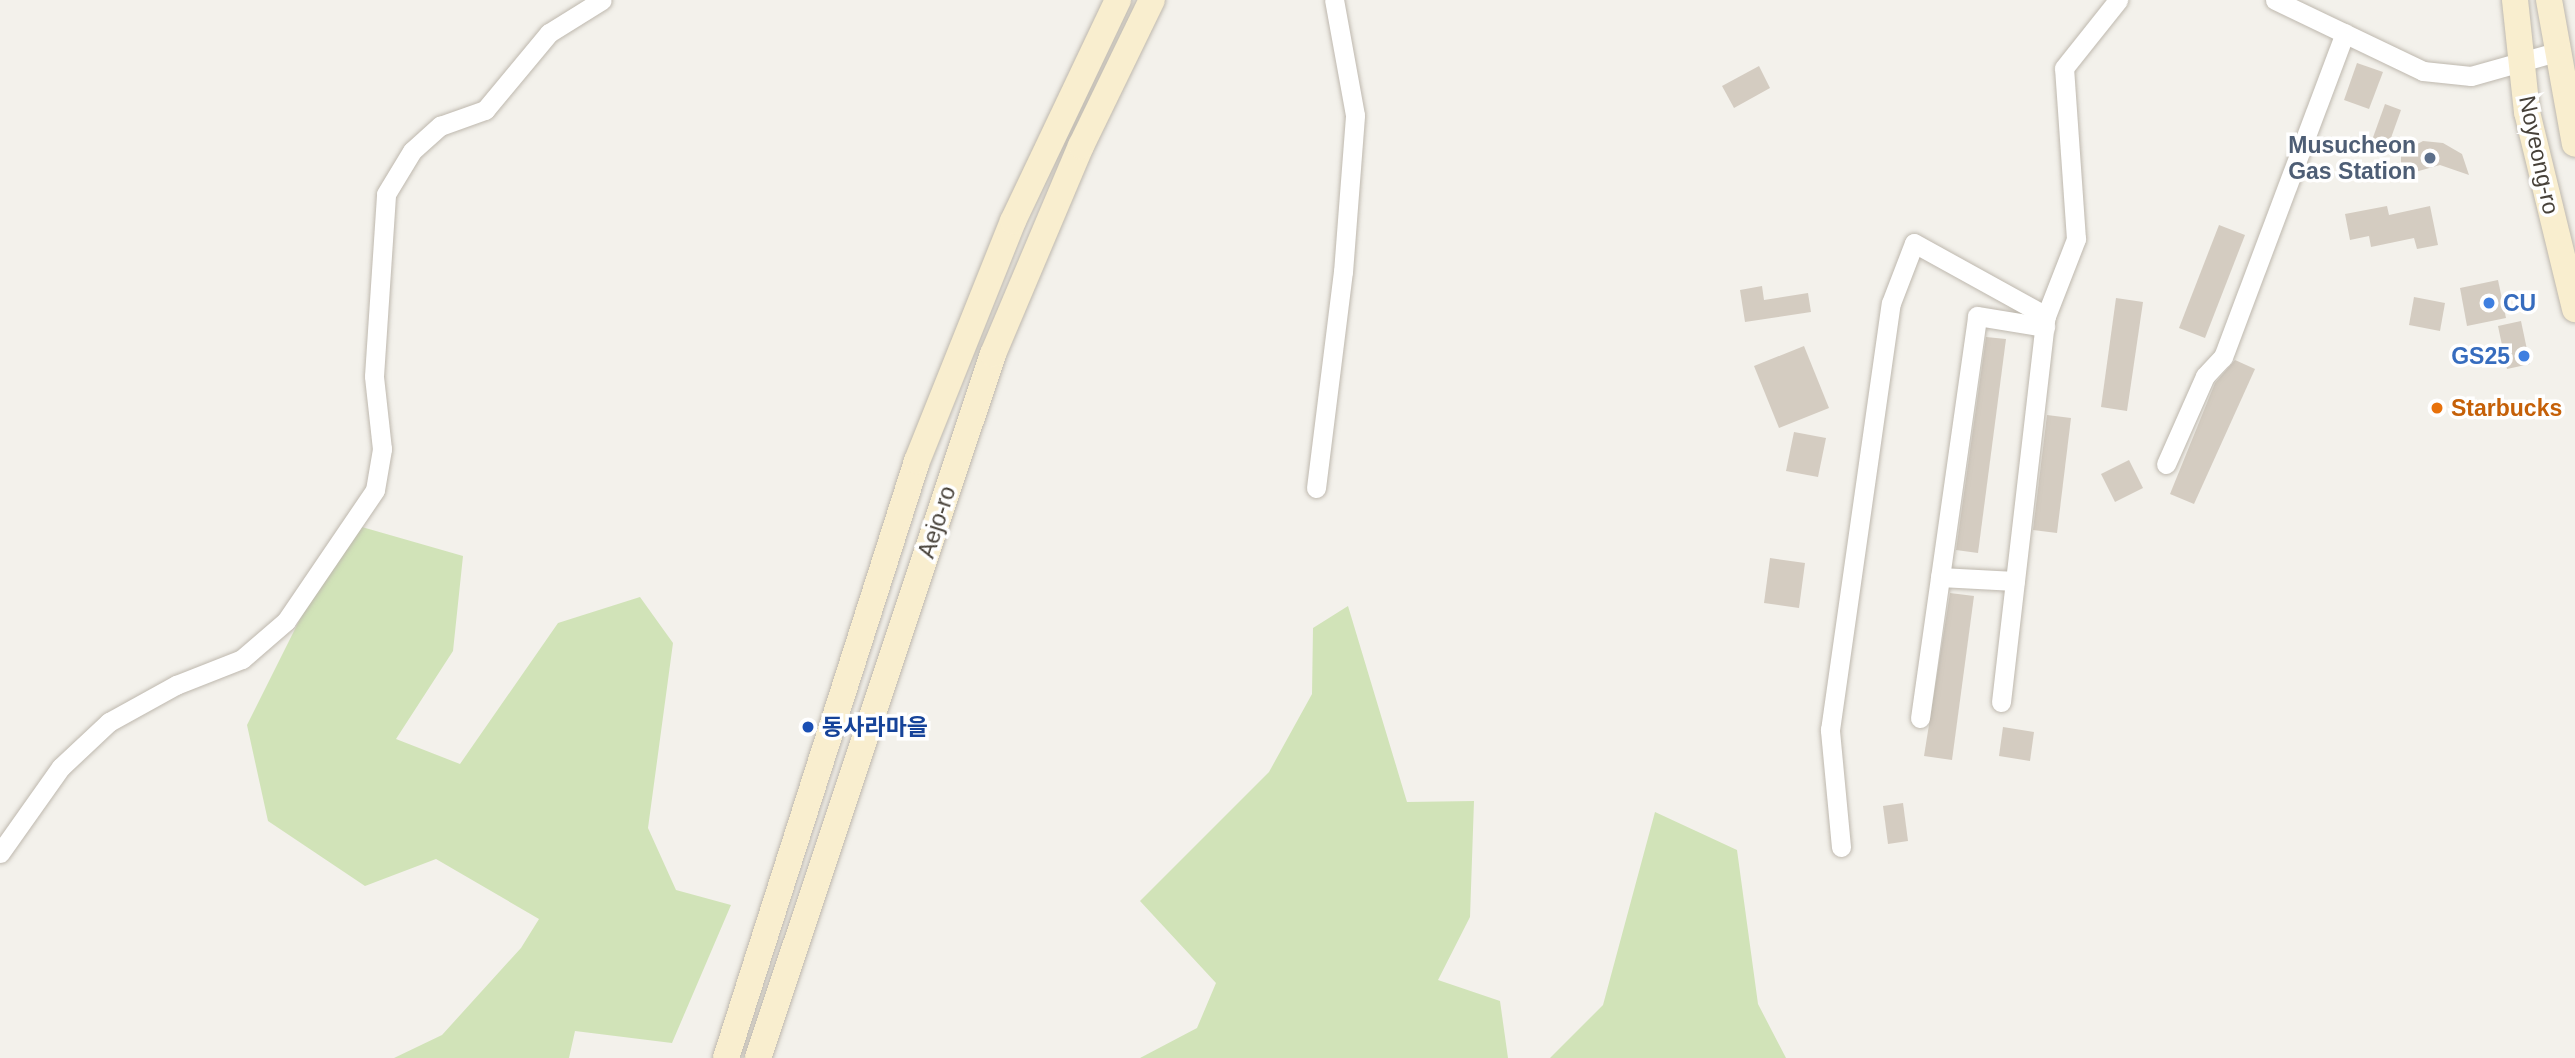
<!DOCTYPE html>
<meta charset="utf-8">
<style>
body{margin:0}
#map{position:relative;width:2575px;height:1058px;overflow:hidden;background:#f3f1eb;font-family:Helvetica,"Noto Sans KR",sans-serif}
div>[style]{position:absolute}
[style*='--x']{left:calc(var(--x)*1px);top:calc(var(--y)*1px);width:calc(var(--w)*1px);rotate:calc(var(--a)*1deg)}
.green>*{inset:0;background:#d1e3b8}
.building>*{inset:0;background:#d4ccc1}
.roads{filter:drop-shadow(0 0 2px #beb8ae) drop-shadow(0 0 2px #beb8ae)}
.street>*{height:19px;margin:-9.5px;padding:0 9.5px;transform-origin:9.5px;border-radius:9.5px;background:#fff}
.secondary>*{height:26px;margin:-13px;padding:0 13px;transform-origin:13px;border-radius:13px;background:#f9eecf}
.dots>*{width:19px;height:19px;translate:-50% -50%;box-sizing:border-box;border:4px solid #fff;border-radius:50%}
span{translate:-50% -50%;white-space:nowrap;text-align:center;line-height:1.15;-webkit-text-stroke:7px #fff;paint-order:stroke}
.service-label{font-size:23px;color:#4e5e75;font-weight:700}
.right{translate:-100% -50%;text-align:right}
.street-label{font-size:23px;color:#474139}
.shop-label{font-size:23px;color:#366cbe;font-weight:700}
.left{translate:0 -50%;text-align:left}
.food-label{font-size:23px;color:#c56008;font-weight:700}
.transit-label{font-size:23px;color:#164399;font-weight:700}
</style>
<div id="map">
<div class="green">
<div style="clip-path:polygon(348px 523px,463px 556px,453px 651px,396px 739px,460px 764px,558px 623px,640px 597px,673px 643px,648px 828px,676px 890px,731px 905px,672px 1043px,575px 1031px,569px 1058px,394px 1058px,442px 1035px,521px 948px,539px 919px,436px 859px,365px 886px,268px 821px,247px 725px)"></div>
<div style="clip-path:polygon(1348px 606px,1407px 802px,1474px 801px,1470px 917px,1438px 980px,1500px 1001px,1508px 1058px,1140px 1058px,1197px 1028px,1216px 983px,1140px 901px,1269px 772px,1312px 694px,1313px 628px)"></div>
<div style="clip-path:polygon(1655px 812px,1737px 850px,1758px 1004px,1786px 1058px,1550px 1058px,1603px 1005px)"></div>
</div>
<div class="building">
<div style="clip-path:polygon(2357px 63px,2383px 72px,2369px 109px,2344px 100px)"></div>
<div style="clip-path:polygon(1759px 66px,1770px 88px,1734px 108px,1722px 86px)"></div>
<div style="clip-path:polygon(2385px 104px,2401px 110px,2387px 149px,2371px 143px)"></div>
<div style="clip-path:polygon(2423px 141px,2443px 143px,2462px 154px,2469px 175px,2440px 165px,2401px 176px,2401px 153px)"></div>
<div style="clip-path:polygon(2387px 206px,2389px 215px,2430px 206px,2438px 245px,2417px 249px,2414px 238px,2371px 247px,2369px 236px,2350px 240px,2345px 214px)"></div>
<div style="clip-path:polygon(2219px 225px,2245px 235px,2205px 338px,2179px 328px)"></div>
<div style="clip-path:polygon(2498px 280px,2506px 318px,2467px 326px,2460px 288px)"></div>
<div style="clip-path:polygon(1762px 286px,1764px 300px,1808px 293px,1811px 312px,1745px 322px,1740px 290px)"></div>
<div style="clip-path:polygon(2414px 297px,2445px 303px,2440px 331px,2409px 325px)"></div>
<div style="clip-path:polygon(2116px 298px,2143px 302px,2127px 411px,2101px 407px)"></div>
<div style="clip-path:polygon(2521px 321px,2530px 364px,2507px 369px,2498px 326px)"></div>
<div style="clip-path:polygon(1986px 337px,2006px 339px,1978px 553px,1956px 550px)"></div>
<div style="clip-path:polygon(1804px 346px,1829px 408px,1779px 428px,1754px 366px)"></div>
<div style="clip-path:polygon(2235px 360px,2255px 369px,2194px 504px,2170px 494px,2215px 383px)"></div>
<div style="clip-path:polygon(2047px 415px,2071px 418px,2057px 533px,2033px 530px)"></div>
<div style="clip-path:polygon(1794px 432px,1826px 438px,1818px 477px,1786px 471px)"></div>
<div style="clip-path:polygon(2129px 460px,2143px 488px,2115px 502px,2101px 474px)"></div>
<div style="clip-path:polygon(1770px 558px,1805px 563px,1799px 608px,1764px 603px)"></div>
<div style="clip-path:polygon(1950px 593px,1974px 596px,1952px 760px,1924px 756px)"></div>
<div style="clip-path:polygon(2003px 727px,2034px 732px,2030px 761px,1999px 756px)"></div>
<div style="clip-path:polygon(1903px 803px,1908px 841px,1888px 844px,1883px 806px)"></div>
</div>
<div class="roads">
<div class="street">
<div style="--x:2275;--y:0;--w:164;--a:25.6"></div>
<div style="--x:2423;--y:71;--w:48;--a:5.9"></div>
<div style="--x:2471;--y:76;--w:88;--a:-15.8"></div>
<div style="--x:2166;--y:464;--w:96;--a:-66.1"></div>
<div style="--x:2205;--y:376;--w:26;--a:-47"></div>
<div style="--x:2223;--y:357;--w:346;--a:-69.4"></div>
<div style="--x:1316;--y:488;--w:218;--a:-82.9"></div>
<div style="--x:1343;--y:272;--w:157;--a:-85.6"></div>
<div style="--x:1355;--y:115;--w:117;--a:-100.3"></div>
<div style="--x:1940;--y:577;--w:75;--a:3.1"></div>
<div style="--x:2001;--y:702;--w:389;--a:-83.4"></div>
<div style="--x:2046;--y:316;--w:83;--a:-68.7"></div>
<div style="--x:2076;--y:239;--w:171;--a:-94"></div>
<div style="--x:2064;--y:68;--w:87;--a:-51.5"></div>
<div style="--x:1920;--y:718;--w:406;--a:-81.9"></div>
<div style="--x:1977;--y:316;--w:69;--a:9.2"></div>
<div style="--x:1841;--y:847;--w:118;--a:-95.4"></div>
<div style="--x:1830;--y:730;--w:431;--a:-81.9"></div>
<div style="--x:1891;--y:303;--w:64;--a:-69"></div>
<div style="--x:1914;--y:243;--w:151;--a:28.9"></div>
<div style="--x:0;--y:853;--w:105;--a:-54.7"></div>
<div style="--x:61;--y:767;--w:66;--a:-43.2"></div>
<div style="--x:109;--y:722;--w:77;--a:-28.9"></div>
<div style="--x:176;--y:685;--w:71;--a:-21.5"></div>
<div style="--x:242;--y:659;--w:58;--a:-40.8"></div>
<div style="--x:286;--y:621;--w:158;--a:-55.8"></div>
<div style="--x:375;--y:490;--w:42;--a:-80.3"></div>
<div style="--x:382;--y:449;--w:73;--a:-96.3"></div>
<div style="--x:374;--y:376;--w:182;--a:-86.2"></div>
<div style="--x:386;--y:194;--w:50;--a:-58.8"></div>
<div style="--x:412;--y:151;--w:38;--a:-42"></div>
<div style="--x:440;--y:126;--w:48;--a:-19.6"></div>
<div style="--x:485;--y:110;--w:100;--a:-50.3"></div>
<div style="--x:549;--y:33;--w:62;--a:-31.9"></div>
</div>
<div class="secondary">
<div style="--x:2515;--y:0;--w:113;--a:83.9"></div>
<div style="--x:2527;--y:112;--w:203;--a:76.3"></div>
<div style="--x:2549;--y:0;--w:146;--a:79.8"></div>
<div style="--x:726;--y:1058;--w:627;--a:-72.26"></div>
<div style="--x:917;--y:461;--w:258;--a:-68.2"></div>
<div style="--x:1013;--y:221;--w:245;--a:-64.6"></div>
<div style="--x:758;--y:1058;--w:742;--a:-71.54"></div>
<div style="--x:993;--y:354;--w:226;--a:-67.1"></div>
<div style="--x:1081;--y:146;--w:162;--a:-64.1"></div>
</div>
</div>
<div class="dots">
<div style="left:2430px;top:158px;background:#5c6f8a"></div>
<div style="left:2489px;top:303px;background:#3f7fe0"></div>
<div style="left:2524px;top:356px;background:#3f7fe0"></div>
<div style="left:2437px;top:408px;background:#e8710a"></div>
<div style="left:808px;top:727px;background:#1a4fb4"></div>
</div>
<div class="service-label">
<span class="right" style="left:2416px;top:158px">Musucheon<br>Gas Station</span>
</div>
<div class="street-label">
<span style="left:2539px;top:155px;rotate:78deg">Noyeong-ro</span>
<span style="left:937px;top:522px;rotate:-72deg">Aejo-ro</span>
</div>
<div class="shop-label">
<span class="left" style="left:2503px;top:303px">CU</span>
<span class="right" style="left:2510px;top:356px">GS25</span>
</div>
<div class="food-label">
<span class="left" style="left:2451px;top:408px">Starbucks</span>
</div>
<div class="transit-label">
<span class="left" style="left:822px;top:727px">동사라마을</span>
</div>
</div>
